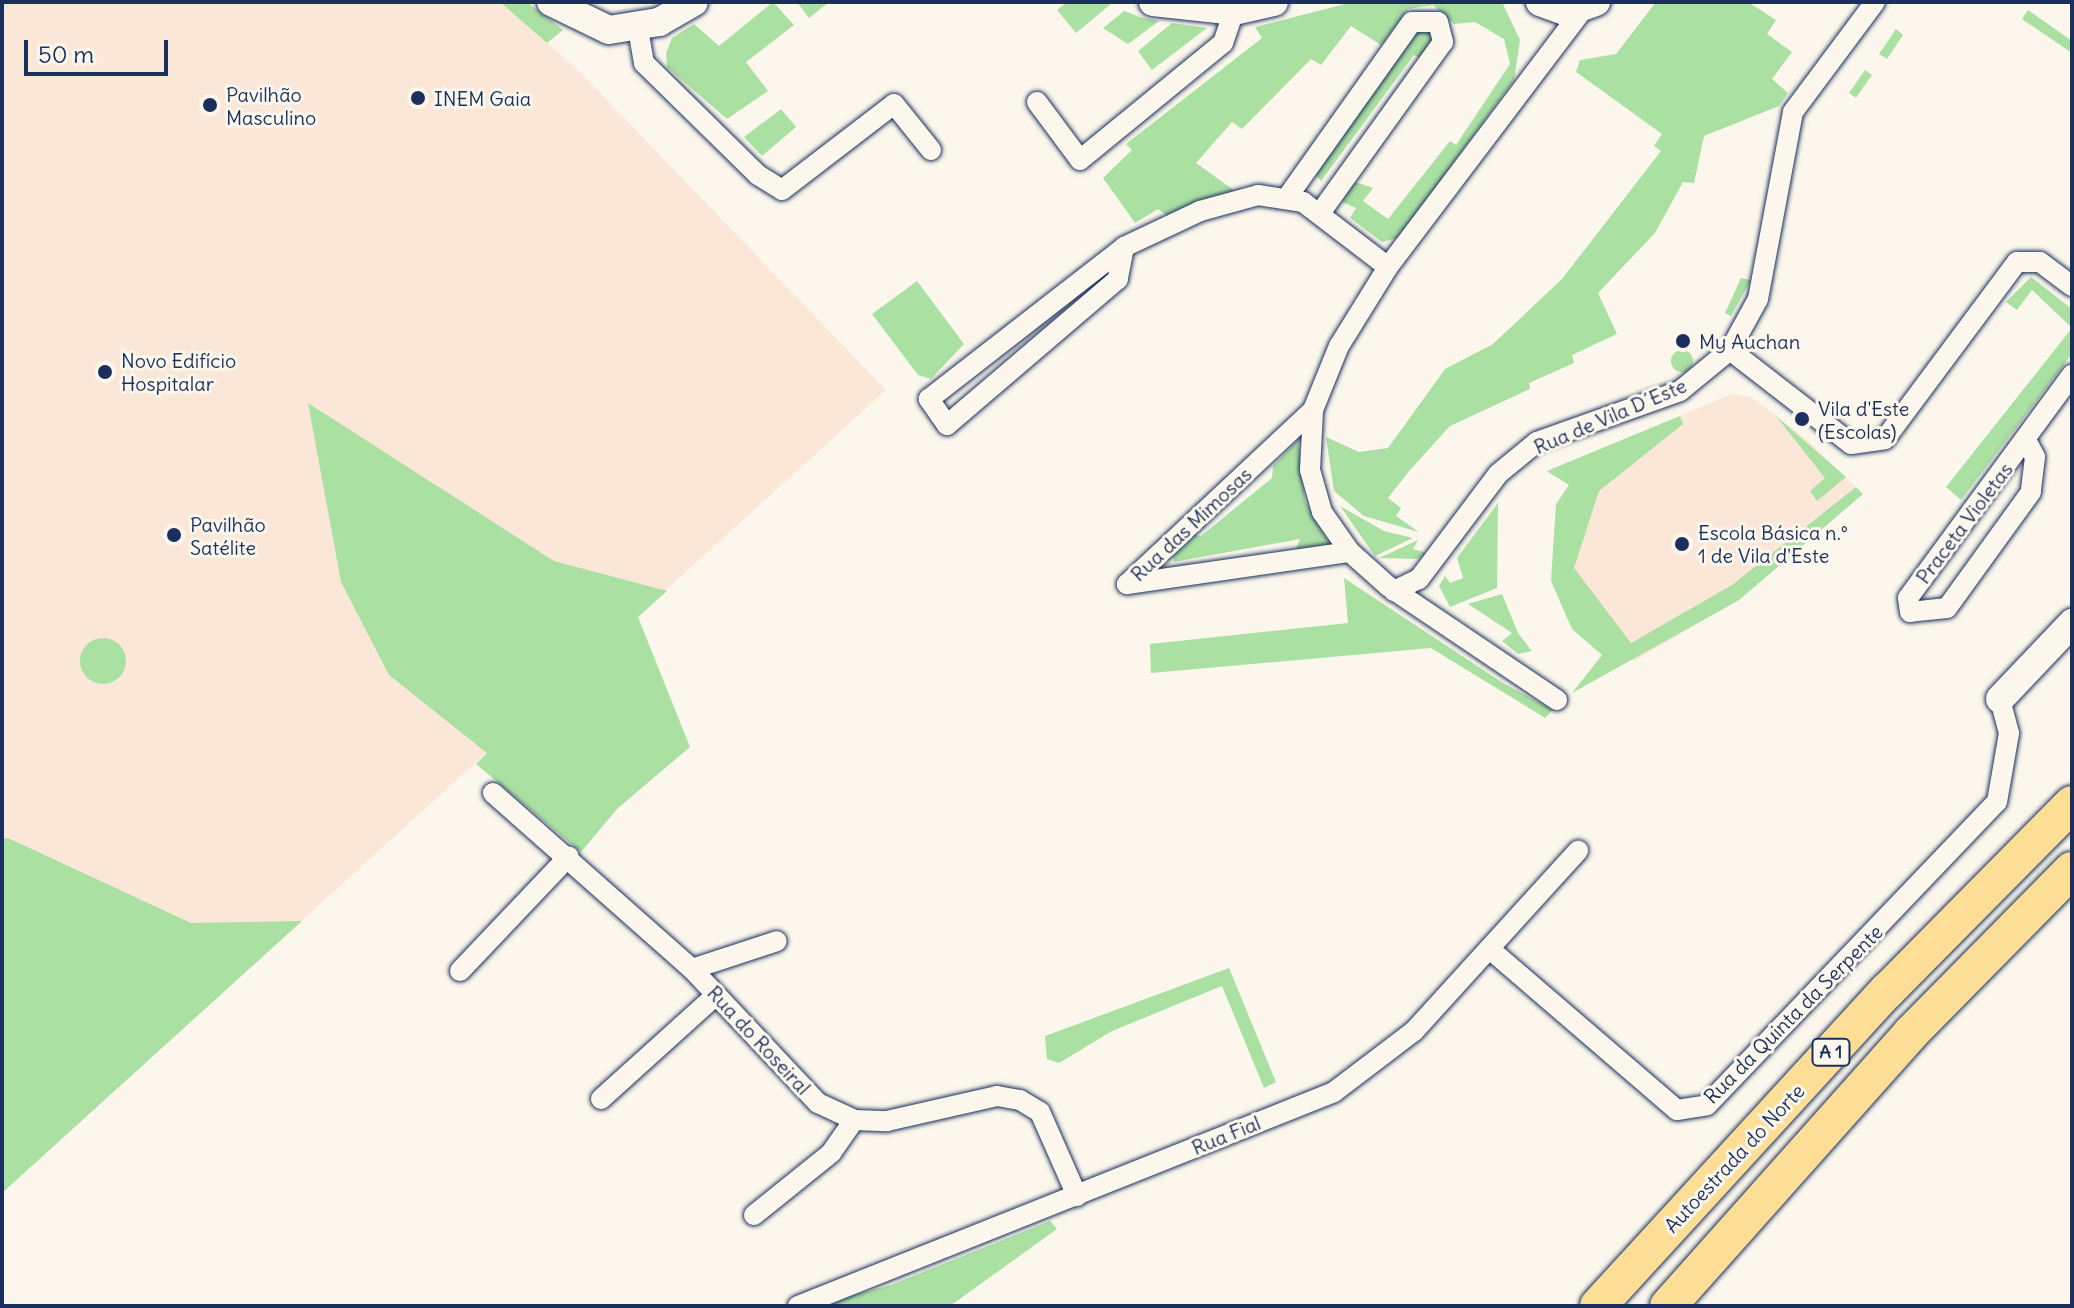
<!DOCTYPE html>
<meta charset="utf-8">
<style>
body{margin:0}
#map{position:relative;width:2074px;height:1308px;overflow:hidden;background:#fbf7ec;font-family:Delius,sans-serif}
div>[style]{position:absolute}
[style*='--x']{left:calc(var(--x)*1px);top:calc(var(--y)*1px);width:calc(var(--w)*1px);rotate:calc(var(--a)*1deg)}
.built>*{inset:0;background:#fae7d8}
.green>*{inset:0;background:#abe0a3}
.round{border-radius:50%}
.roads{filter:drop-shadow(0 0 2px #1b2f5e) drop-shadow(0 0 2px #1b2f5e)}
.street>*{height:20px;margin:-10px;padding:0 10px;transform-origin:10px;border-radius:10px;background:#fbf7ec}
.secondary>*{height:28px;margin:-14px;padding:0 14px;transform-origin:14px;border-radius:14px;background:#fbf7ec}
.highway>*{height:36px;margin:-18px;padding:0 18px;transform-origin:18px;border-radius:18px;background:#fcde96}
.dots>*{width:22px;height:22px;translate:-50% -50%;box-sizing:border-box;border:4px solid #fbf7ec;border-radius:50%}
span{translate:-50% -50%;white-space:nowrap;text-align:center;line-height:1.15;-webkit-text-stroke:6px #fbf7ec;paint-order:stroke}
.shield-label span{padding:2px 6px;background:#fbf7ec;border:2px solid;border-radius:6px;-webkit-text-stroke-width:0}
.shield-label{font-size:18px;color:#1b2f5e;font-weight:700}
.poi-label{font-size:20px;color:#1b2f5e}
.left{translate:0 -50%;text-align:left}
.street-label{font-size:20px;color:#1b2f5e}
.frame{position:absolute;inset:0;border:4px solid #1b2f5e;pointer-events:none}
.scale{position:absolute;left:24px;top:40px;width:144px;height:36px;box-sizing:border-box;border:4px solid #1b2f5e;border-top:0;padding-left:10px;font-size:24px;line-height:28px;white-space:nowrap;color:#1b2f5e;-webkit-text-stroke:6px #fbf7ec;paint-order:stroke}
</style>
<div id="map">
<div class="built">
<div style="clip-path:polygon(2px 2px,500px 2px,578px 70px,886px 390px,2px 1193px)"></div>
<div style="clip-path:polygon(1732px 394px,1751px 397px,1804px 437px,1863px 494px,1739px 600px,1634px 661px,1558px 579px,1577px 490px,1547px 471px)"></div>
</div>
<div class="green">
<div style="clip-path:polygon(500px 2px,527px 2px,563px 30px,547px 43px)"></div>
<div style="clip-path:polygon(773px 2px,794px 25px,746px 62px,768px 91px,727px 119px,667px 67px,666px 53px,672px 38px,694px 24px,719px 46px)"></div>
<div style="clip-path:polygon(797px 2px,829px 2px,809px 18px)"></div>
<div style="clip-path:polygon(1067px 2px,1107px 2px,1111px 4px,1076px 33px,1057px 10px)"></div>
<div style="clip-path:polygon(1353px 2px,1502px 2px,1520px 40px,1514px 80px,1398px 238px,1382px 242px,1350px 218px,1356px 208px,1342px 202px,1355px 182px,1373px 188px,1363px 201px,1388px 219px,1450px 141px,1456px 145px,1510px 64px,1504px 39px,1475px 22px,1454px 24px,1433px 5px,1408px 9px,1381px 45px,1351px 26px,1321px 65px,1311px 59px,1242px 129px,1232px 122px,1196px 163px,1235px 191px,1169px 217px,1158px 209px,1135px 223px,1103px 178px,1132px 150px,1126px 144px,1262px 38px,1255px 27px)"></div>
<div style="clip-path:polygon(1656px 2px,1748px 2px,1776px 20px,1767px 34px,1792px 52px,1772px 79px,1788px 93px,1779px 106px,1704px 136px,1694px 183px,1683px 182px,1655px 233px,1598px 293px,1617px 334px,1572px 355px,1574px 363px,1529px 383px,1530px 389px,1450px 426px,1410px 470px,1388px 498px,1401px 508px,1396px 516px,1419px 532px,1364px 516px,1334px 491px,1326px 437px,1359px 452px,1388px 448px,1445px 369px,1493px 344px,1562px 279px,1661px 151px,1654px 146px,1662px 134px,1576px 72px,1580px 60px,1616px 54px)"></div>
<div style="clip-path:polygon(2028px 10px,2072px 41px,2072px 53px,2022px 19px)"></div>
<div style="clip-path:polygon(1124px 11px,1140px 17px,1159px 21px,1128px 44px,1103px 28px)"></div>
<div style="clip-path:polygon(1172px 23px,1207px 28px,1152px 70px,1138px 51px)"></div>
<div style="clip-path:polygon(1422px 23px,1436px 36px,1424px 60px,1414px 55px,1321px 181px,1316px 175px)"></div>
<div style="clip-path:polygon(1896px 29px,1903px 35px,1887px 59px,1879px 54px)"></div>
<div style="clip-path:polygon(1865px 70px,1872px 75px,1856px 98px,1849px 93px)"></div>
<div style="clip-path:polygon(781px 109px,796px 127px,762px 156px,744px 137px)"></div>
<div style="clip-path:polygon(2031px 277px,2072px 309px,2072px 354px,1961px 500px,1946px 487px,2072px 328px,2032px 290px,2017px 310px,2006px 302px)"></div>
<div style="clip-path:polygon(1741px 278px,1751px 280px,1731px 316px,1725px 313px)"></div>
<div style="clip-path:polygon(917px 281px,964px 344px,931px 379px,918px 375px,872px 314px)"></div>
<div class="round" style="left:1671px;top:350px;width:22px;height:22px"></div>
<div style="clip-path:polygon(308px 403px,554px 561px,667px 591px,638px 617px,690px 747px,617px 809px,581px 852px,476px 764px,487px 753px,389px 675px,341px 582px)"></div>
<div style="clip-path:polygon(1680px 416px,1683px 424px,1599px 491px,1574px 568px,1631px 643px,1732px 585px,1856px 487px,1863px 494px,1739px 600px,1572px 693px,1602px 655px,1572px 629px,1551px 581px,1556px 504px,1569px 485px,1547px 471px)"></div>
<div style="clip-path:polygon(1776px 416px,1846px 477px,1817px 501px,1810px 491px,1825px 478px)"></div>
<div style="clip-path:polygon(1298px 440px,1305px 501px,1331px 546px,1295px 551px,1300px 539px,1174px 562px,1171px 551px,1189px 534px,1201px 536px,1272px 478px,1273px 466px)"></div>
<div style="clip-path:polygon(1498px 503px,1497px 588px,1450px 607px,1439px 586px,1445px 576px,1450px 583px,1463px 578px,1457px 558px)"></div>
<div style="clip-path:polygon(1340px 506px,1384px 531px,1413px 538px,1375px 556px)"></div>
<div style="clip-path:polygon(1418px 540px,1413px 549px,1426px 553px,1418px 559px,1379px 558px)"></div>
<div style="clip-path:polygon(1344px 578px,1503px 683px,1553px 710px,1545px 718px,1431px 648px,1151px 673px,1150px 644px,1348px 623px)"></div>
<div style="clip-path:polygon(1502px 594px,1518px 633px,1532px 651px,1518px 654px,1502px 641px,1512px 633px,1468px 604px)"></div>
<div class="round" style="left:80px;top:638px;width:46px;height:46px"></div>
<div style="clip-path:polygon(8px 838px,191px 923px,302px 921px,2px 1193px,2px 839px)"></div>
<div style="clip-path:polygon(1229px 968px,1276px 1082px,1264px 1088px,1222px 986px,1112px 1031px,1059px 1063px,1047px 1059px,1045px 1036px)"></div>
<div style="clip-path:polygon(1050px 1221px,1057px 1229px,950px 1306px,815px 1306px,891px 1285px)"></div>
</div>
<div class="roads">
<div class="street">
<div style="--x:638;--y:29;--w:35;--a:80"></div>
<div style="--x:644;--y:63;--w:160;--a:44.5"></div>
<div style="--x:758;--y:175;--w:28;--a:32"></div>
<div style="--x:782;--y:190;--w:141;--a:-37.5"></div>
<div style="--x:894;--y:104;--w:59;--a:51.2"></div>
<div style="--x:1037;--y:102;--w:72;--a:53.4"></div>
<div style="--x:1080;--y:160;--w:185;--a:-39.3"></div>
<div style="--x:1223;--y:43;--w:34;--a:-71"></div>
<div style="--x:1234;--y:11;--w:9;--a:-131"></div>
<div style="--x:1286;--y:199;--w:217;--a:-54.6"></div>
<div style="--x:1412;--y:22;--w:26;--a:0"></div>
<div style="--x:1438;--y:22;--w:21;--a:76"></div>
<div style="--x:1443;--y:42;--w:211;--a:125.7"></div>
<div style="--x:1124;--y:247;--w:33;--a:101"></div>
<div style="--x:1118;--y:279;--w:225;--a:139.5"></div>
<div style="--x:947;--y:425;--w:32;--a:-125"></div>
<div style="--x:929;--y:399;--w:247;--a:-37.9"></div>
<div style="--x:1124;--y:247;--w:84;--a:-25.3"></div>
<div style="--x:1200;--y:211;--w:60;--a:-15.4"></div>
<div style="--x:1258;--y:195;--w:46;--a:8.8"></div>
<div style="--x:1303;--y:202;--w:107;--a:37.4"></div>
<div style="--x:1730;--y:350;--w:153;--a:37.8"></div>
<div style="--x:1851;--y:444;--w:34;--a:-8"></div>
<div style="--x:1885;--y:439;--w:221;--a:-53.3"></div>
<div style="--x:2017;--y:262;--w:23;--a:0"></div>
<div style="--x:2040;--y:262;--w:40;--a:37"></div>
<div style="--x:1313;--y:410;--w:255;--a:136.9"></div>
<div style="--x:1127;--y:584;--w:225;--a:-8.2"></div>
<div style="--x:2026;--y:440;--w:19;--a:62"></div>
<div style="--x:2035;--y:457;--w:35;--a:97"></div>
<div style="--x:2031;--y:492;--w:143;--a:125.9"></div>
<div style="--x:1947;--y:608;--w:37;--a:174"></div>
<div style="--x:1910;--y:612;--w:14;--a:-98"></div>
<div style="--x:1908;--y:598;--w:277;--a:-53.7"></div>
<div style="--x:1394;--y:591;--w:28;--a:-26"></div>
<div style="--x:1419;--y:579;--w:131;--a:-53"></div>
<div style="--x:1498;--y:474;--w:50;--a:-39.4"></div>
<div style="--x:1537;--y:442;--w:152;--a:-19.6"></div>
<div style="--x:1680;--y:391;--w:65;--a:-39.4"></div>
<div style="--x:1730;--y:350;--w:58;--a:-61.2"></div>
<div style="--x:1758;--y:299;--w:190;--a:-79.4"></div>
<div style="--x:1793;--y:112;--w:137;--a:-53.3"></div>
<div style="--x:1557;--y:700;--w:204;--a:-146"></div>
<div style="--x:1388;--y:586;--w:51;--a:-138.2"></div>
<div style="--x:1350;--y:552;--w:49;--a:-125"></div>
<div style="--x:1322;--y:512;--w:44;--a:-105.9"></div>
<div style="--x:1310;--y:470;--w:60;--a:-87.1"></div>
<div style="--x:1313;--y:410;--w:69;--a:-67.9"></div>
<div style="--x:1339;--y:346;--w:93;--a:-58.2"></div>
<div style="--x:1388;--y:267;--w:323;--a:-52.9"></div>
<div style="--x:493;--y:793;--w:266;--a:41.5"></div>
<div style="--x:692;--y:969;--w:184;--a:46.8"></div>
<div style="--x:818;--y:1103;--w:40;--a:25"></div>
<div style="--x:854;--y:1120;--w:33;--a:2"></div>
<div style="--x:887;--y:1121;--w:113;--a:-12.8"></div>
<div style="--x:997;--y:1096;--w:23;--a:10"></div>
<div style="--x:1020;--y:1100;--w:23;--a:31"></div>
<div style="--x:1040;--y:1112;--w:92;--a:66.2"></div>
<div style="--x:1492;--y:951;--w:244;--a:40.7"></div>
<div style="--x:1677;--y:1110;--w:30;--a:-9"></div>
<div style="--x:1707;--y:1105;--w:419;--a:-46.3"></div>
<div style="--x:1997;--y:802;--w:70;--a:-80.1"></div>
<div style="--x:2009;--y:733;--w:35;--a:-105"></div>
<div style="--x:692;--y:969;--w:89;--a:-18.2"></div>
<div style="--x:460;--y:971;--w:158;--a:-46.5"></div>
<div style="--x:601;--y:1099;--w:155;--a:-42.1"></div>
<div style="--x:754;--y:1215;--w:99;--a:-38.8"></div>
<div style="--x:831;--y:1153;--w:40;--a:-55.1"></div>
<div style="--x:798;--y:1306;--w:577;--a:-21.76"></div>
<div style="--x:1334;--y:1092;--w:101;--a:-37.3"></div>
<div style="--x:1414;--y:1031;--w:244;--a:-47.7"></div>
</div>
<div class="secondary">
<div style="--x:551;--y:2;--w:64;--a:25.8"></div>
<div style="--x:609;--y:30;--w:51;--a:-9.1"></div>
<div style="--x:659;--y:22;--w:40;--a:-29.7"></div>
<div style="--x:1153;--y:2;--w:81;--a:6.3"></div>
<div style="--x:1234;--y:11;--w:41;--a:-12.7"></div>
<div style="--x:1540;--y:2;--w:30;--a:20"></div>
<div style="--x:1568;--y:12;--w:30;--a:-20"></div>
<div style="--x:2000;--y:699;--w:105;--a:-46.5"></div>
</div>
<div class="highway">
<div style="--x:1598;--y:1306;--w:427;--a:-47.5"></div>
<div style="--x:1887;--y:991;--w:263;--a:-45.3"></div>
<div style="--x:1668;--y:1306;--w:365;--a:-48.3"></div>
<div style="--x:1911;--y:1033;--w:229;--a:-45.4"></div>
</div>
</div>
<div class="dots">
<div style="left:418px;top:98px;background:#1b2f5e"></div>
<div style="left:210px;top:105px;background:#1b2f5e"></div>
<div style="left:1683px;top:341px;background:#1b2f5e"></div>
<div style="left:105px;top:372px;background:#1b2f5e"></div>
<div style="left:1802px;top:419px;background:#1b2f5e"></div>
<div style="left:174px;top:535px;background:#1b2f5e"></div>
<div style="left:1682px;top:544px;background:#1b2f5e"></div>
</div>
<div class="shield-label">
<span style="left:1831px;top:1052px">A 1</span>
</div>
<div class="poi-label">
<span class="left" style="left:226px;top:106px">Pavilhão<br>Masculino</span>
<span class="left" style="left:434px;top:98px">INEM Gaia</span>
<span class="left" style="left:1699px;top:341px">My Auchan</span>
<span class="left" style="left:121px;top:372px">Novo Edifício<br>Hospitalar</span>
<span class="left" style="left:1818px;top:420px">Vila d'Este<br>(Escolas)</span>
<span class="left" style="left:190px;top:536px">Pavilhão<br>Satélite</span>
<span class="left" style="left:1698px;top:544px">Escola Básica n.º<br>1 de Vila d'Este</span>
</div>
<div class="street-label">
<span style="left:1610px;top:416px;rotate:-23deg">Rua de Vila D´Este</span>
<span style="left:1964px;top:523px;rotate:-53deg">Praceta Violetas</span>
<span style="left:1191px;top:524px;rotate:-43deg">Rua das Mimosas</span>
<span style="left:1793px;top:1014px;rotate:-45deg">Rua da Quinta da Serpente</span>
<span style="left:759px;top:1040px;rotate:47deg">Rua do Roseiral</span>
<span style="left:1226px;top:1135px;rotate:-22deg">Rua Fial</span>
<span style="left:1734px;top:1158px;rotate:-47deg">Autoestrada do Norte</span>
</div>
<div class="frame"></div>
<div class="scale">50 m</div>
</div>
